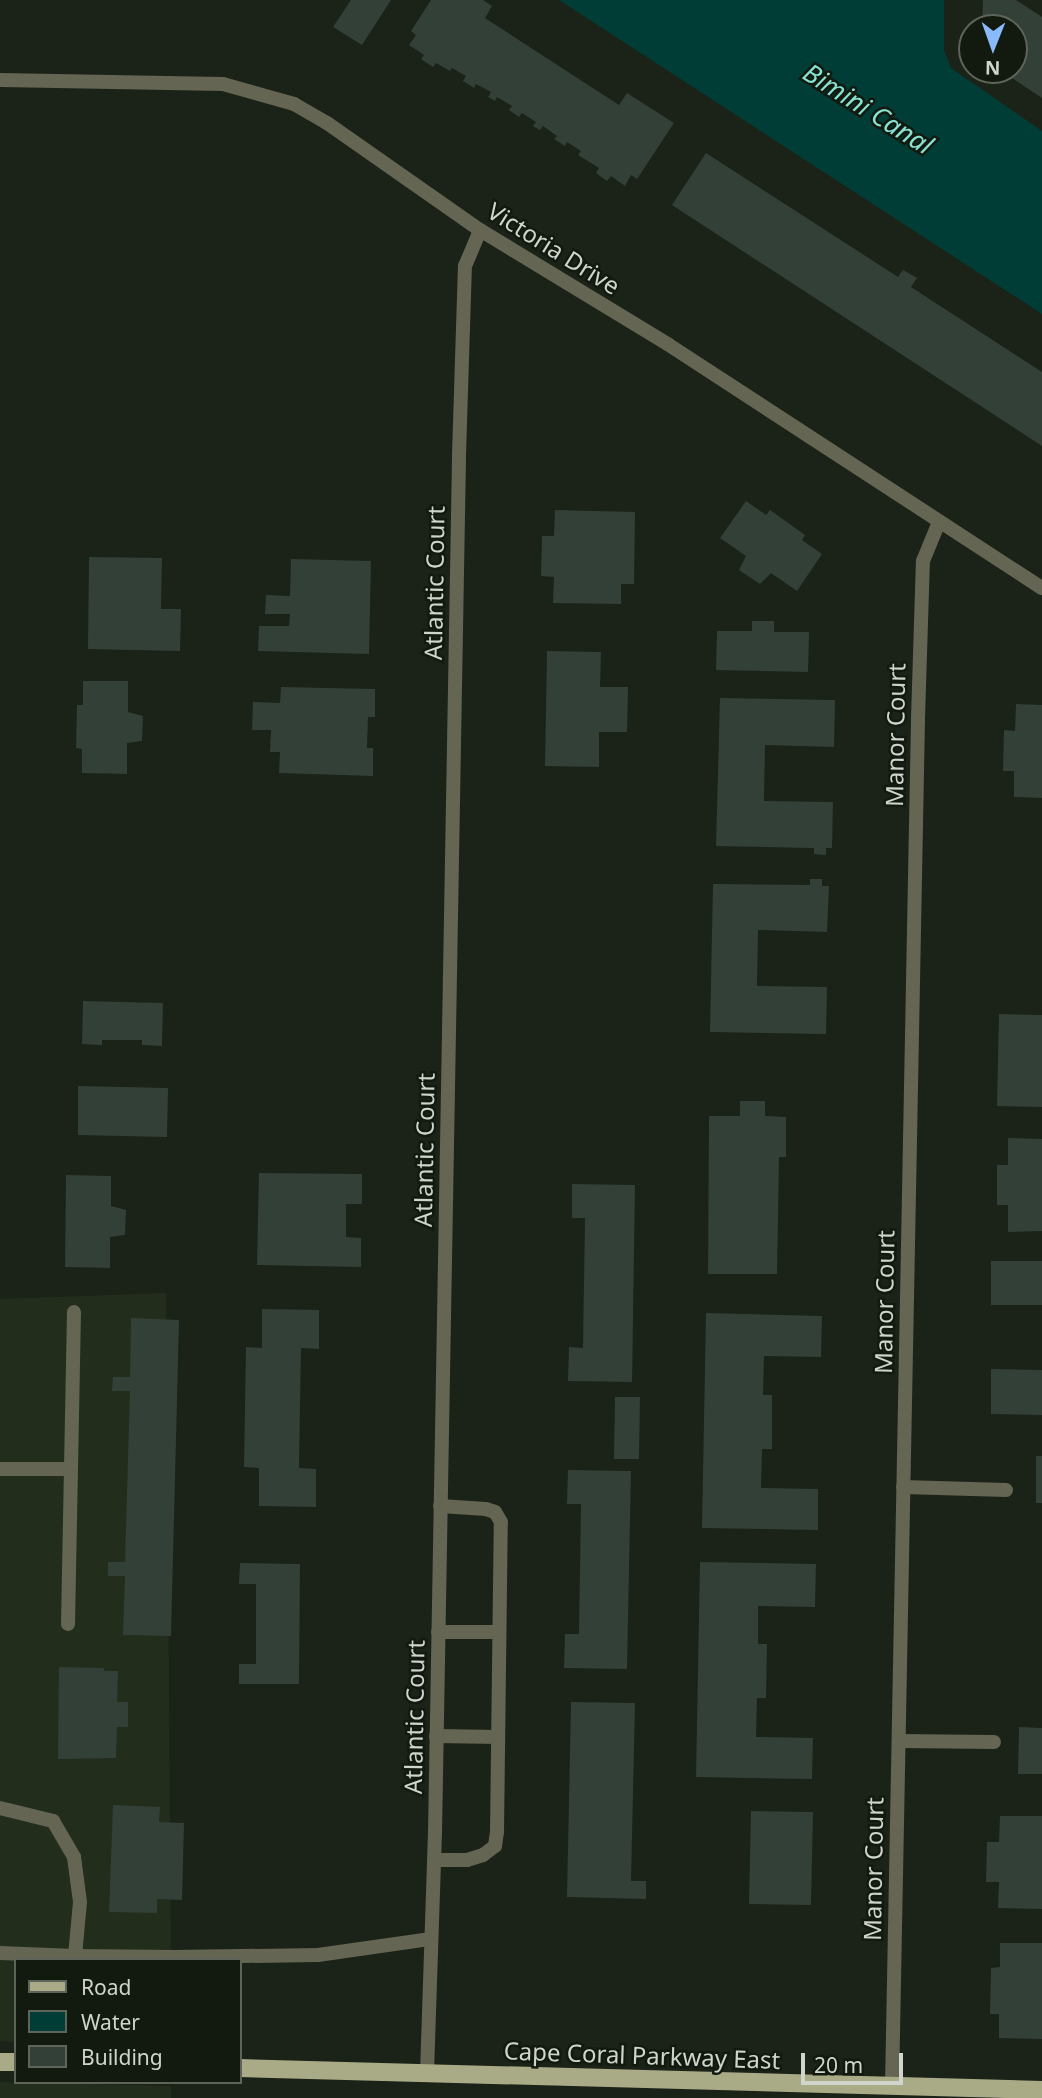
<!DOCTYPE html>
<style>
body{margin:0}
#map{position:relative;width:1042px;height:2098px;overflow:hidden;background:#1b2217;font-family:"Noto Sans",sans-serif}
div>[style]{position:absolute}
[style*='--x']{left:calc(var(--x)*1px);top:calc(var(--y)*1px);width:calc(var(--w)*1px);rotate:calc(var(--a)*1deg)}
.built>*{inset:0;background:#232d1c}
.water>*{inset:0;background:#003d36}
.building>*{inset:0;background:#324037}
.service>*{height:14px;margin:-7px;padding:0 7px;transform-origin:7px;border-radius:7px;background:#646553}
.minor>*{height:14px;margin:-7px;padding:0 7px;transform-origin:7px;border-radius:7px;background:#646553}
.primary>*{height:18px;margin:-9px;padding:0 9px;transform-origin:9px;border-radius:9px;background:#a9aa86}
span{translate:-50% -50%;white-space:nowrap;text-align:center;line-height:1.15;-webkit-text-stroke:5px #12190e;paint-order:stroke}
.street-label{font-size:24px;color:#cfd4cc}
.water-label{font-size:26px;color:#88e2d3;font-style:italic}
.legend{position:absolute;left:14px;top:1958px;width:228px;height:126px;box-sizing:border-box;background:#12190e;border:2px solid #5e645a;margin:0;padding:9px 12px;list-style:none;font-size:21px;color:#cfd4cc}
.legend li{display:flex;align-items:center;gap:14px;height:35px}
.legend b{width:35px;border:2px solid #5e645a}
.north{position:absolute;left:958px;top:14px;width:70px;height:70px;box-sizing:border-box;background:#12190e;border:2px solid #5e645a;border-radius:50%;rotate:181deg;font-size:19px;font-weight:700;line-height:28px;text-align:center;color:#cfd4cc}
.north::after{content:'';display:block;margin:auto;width:24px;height:32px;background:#88bafc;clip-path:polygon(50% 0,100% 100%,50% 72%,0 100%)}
.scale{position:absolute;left:801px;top:2053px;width:102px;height:32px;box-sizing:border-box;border:4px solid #cfd4cc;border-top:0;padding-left:9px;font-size:21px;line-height:24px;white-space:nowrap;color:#cfd4cc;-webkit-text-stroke:5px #12190e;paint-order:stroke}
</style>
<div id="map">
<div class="built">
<div style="clip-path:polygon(166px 1293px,171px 1960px,16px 1960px,16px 2042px,0 2041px,0 1299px)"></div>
<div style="clip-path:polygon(0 2082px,171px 2086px,171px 2098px,0 2098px)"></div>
</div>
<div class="water">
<div style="clip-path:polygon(559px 0,944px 0,944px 50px,951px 68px,1042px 131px,1042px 314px)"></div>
</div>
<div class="building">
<div style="clip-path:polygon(351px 0,391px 0,362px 45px,333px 27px)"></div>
<div style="clip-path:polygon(431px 0,483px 0,492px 6px,485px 18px,619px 105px,627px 93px,674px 123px,637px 179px,631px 175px,625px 186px,611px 176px,607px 181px,596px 173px,599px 168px,578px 155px,581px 151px,567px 142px,565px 146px,554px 139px,557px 136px,543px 126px,540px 130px,533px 126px,536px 122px,522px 113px,519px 117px,509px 110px,512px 106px,497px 97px,495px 101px,488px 97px,491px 92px,476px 84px,474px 88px,463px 81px,466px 76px,452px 68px,450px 71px,436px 63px,433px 67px,421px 59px,424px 55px,409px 45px,416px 35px,411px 31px)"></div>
<div style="clip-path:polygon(983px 0,1016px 0,1042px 17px,1042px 98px,1000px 70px,1014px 70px,1014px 28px,982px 28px)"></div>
<div style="clip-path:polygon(706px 153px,898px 277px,903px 270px,917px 278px,911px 287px,1042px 372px,1042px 446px,672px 205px)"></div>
<div style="clip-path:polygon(746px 501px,766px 515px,770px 510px,805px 535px,802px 540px,822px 554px,797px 591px,771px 573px,760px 584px,739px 570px,746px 556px,720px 538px)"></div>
<div style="clip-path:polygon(555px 510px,635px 512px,634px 584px,621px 584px,621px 604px,553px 603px,554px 577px,541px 576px,542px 536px,554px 536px)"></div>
<div style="clip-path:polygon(89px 557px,162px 558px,161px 609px,181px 609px,180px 651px,88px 649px)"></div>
<div style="clip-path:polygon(291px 559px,371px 561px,369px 654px,258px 651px,259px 626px,289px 626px,290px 614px,265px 614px,266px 595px,290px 596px)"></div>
<div style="clip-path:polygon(752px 621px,774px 621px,774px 632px,809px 632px,808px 672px,716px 670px,717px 631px,752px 631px)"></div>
<div style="clip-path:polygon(547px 651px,601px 652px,600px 687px,628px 687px,627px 732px,599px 732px,599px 767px,545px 766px)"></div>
<div style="clip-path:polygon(83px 681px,128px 681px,128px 712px,143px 716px,142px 741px,127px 743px,127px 774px,82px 773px,82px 749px,76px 748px,77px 705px,83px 705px)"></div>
<div style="clip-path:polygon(281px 687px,375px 689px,375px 717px,368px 717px,367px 748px,373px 748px,373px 776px,279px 773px,280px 752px,270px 752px,271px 730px,252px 730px,253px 702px,280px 703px)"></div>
<div style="clip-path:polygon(720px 698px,835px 700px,834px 747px,765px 745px,764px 801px,833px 802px,832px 848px,826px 848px,826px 855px,814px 854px,814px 848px,716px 846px)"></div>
<div style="clip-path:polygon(1016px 704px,1042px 705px,1042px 798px,1014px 797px,1014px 771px,1003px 771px,1004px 730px,1015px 731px)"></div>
<div style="clip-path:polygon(810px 879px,822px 879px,822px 886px,829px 886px,827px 932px,758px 930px,757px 986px,827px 987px,826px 1034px,710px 1032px,713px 884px,810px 885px)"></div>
<div style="clip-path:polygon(83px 1001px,163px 1003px,162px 1046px,142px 1045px,142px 1040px,102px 1040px,102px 1045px,82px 1044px)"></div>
<div style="clip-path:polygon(999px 1014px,1042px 1015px,1042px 1107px,997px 1106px)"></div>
<div style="clip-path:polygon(78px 1086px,168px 1088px,167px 1137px,78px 1135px)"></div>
<div style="clip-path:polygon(740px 1101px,765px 1101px,765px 1116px,786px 1117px,786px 1157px,779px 1157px,777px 1274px,708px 1274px,709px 1116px,740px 1116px)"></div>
<div style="clip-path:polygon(1008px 1138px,1042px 1139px,1042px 1231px,1008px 1232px,1008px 1205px,997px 1205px,997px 1165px,1008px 1165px)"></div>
<div style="clip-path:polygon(259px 1173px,362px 1174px,362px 1204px,346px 1204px,346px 1237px,361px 1238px,361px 1267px,257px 1265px)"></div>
<div style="clip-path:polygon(66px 1175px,111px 1176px,111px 1206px,126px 1210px,125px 1235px,110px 1237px,110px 1268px,65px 1267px)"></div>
<div style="clip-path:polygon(572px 1184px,635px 1185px,632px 1382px,568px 1381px,569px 1347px,583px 1348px,585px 1218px,572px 1218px)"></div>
<div style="clip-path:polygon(991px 1261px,1042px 1261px,1042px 1305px,991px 1305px)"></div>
<div style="clip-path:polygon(262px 1309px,319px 1310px,319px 1349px,301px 1348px,299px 1468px,316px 1469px,316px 1507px,259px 1506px,259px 1468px,244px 1467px,246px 1347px,262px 1348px)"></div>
<div style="clip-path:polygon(706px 1313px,822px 1316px,821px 1357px,764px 1356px,763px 1395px,772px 1395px,772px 1449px,762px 1449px,761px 1488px,818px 1489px,818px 1530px,702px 1528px)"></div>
<div style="clip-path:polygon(131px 1318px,179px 1320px,171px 1636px,123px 1635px,125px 1576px,108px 1576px,108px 1562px,125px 1562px,130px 1391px,112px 1391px,113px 1377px,130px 1377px)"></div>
<div style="clip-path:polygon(991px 1369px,1042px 1370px,1042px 1415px,991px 1414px)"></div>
<div style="clip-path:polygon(615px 1397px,640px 1397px,639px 1459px,614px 1459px)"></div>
<div style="clip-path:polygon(1036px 1456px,1042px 1456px,1042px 1503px,1036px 1503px)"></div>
<div style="clip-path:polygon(568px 1470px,631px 1471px,627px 1669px,564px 1668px,565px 1634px,579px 1634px,581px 1504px,567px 1504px)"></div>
<div style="clip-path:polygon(700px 1562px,816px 1564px,815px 1607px,758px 1606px,758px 1644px,767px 1644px,766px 1698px,757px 1698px,756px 1737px,813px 1738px,812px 1779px,696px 1777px)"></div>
<div style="clip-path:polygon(240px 1563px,300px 1564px,299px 1684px,239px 1684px,239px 1664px,256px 1664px,256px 1584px,239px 1584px)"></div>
<div style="clip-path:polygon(59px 1667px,104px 1668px,104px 1671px,118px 1671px,117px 1702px,128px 1702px,128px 1727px,117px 1727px,116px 1758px,58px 1759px)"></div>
<div style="clip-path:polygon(571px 1702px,635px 1703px,631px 1881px,646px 1881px,646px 1899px,567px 1897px)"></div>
<div style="clip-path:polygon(1019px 1727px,1042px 1728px,1042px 1774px,1018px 1774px)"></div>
<div style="clip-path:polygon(113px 1805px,160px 1807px,159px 1822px,184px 1823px,182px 1900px,157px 1899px,157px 1913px,109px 1912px)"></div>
<div style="clip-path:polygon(751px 1811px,813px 1812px,811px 1905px,749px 1904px)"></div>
<div style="clip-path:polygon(1000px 1816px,1042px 1816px,1042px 1909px,998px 1908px,999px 1882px,986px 1882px,987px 1842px,999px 1842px)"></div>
<div style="clip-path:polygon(1000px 1943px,1042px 1943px,1042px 2039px,999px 2038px,999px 2014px,990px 2014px,991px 1968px,1000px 1967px)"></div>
</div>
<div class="service">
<div style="--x:0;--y:1469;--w:70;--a:0"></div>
<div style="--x:903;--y:1487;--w:103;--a:1.7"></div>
<div style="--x:68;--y:1624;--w:312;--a:-88.9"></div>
<div style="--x:438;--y:1632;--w:61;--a:0"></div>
<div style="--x:436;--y:1736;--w:62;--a:0.9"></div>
<div style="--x:899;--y:1741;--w:95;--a:0.6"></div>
<div style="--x:0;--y:1808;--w:55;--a:13.8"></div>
<div style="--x:53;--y:1821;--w:42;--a:59.7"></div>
<div style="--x:74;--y:1857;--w:45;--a:82.4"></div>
<div style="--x:80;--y:1902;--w:54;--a:95.3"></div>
<div style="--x:75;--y:1956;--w:75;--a:-177.7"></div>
<div style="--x:434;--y:1860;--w:33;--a:0"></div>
<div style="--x:467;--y:1860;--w:17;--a:-17"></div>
<div style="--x:483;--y:1855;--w:15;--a:-37"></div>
<div style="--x:495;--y:1846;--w:14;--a:-82"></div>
<div style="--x:497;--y:1832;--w:310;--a:-89.3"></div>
<div style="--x:501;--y:1522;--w:12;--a:-121"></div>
<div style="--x:495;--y:1512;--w:9;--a:-162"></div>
<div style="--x:486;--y:1509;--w:46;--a:-176.3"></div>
<div style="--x:174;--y:1957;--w:144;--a:-0.8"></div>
<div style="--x:318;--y:1955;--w:114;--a:-8.1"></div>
<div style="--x:75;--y:1960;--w:4;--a:-90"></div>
<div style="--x:75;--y:1956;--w:99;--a:0.6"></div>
<div style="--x:174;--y:1957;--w:3;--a:90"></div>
</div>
<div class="minor">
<div style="--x:0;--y:80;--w:223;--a:1"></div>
<div style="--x:223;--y:84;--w:74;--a:15.7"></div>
<div style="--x:294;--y:104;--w:38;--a:30"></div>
<div style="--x:327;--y:123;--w:187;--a:35"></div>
<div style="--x:480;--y:230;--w:221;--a:31.3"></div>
<div style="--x:669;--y:345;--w:445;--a:33.1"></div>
<div style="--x:427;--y:2073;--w:240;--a:-88.1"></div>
<div style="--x:435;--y:1833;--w:1378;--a:-89"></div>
<div style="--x:459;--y:455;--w:189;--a:-88.2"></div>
<div style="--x:465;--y:266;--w:39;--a:-67"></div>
<div style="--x:892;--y:2086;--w:1368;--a:-88.91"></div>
<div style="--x:918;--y:718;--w:157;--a:-88.2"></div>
<div style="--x:923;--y:561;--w:42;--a:-67.7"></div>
</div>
<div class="primary">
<div style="--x:0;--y:2062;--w:16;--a:0"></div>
<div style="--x:240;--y:2068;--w:802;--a:1.57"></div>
</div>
<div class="street-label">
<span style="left:554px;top:248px;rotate:32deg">Victoria Drive</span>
<span style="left:434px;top:583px;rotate:-89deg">Atlantic Court</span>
<span style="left:895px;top:735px;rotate:-89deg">Manor Court</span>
<span style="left:424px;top:1150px;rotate:-89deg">Atlantic Court</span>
<span style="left:884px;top:1302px;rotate:-89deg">Manor Court</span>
<span style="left:414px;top:1717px;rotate:-89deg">Atlantic Court</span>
<span style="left:873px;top:1869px;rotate:-89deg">Manor Court</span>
<span style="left:642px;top:2055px;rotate:2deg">Cape Coral Parkway East</span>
</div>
<div class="water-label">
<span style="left:868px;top:109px;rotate:32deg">Bimini Canal</span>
</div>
<ul class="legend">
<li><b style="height:9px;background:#a9aa86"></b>Road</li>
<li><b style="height:19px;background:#003d36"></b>Water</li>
<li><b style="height:19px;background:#324037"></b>Building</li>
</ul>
<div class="north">N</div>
<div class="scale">20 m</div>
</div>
